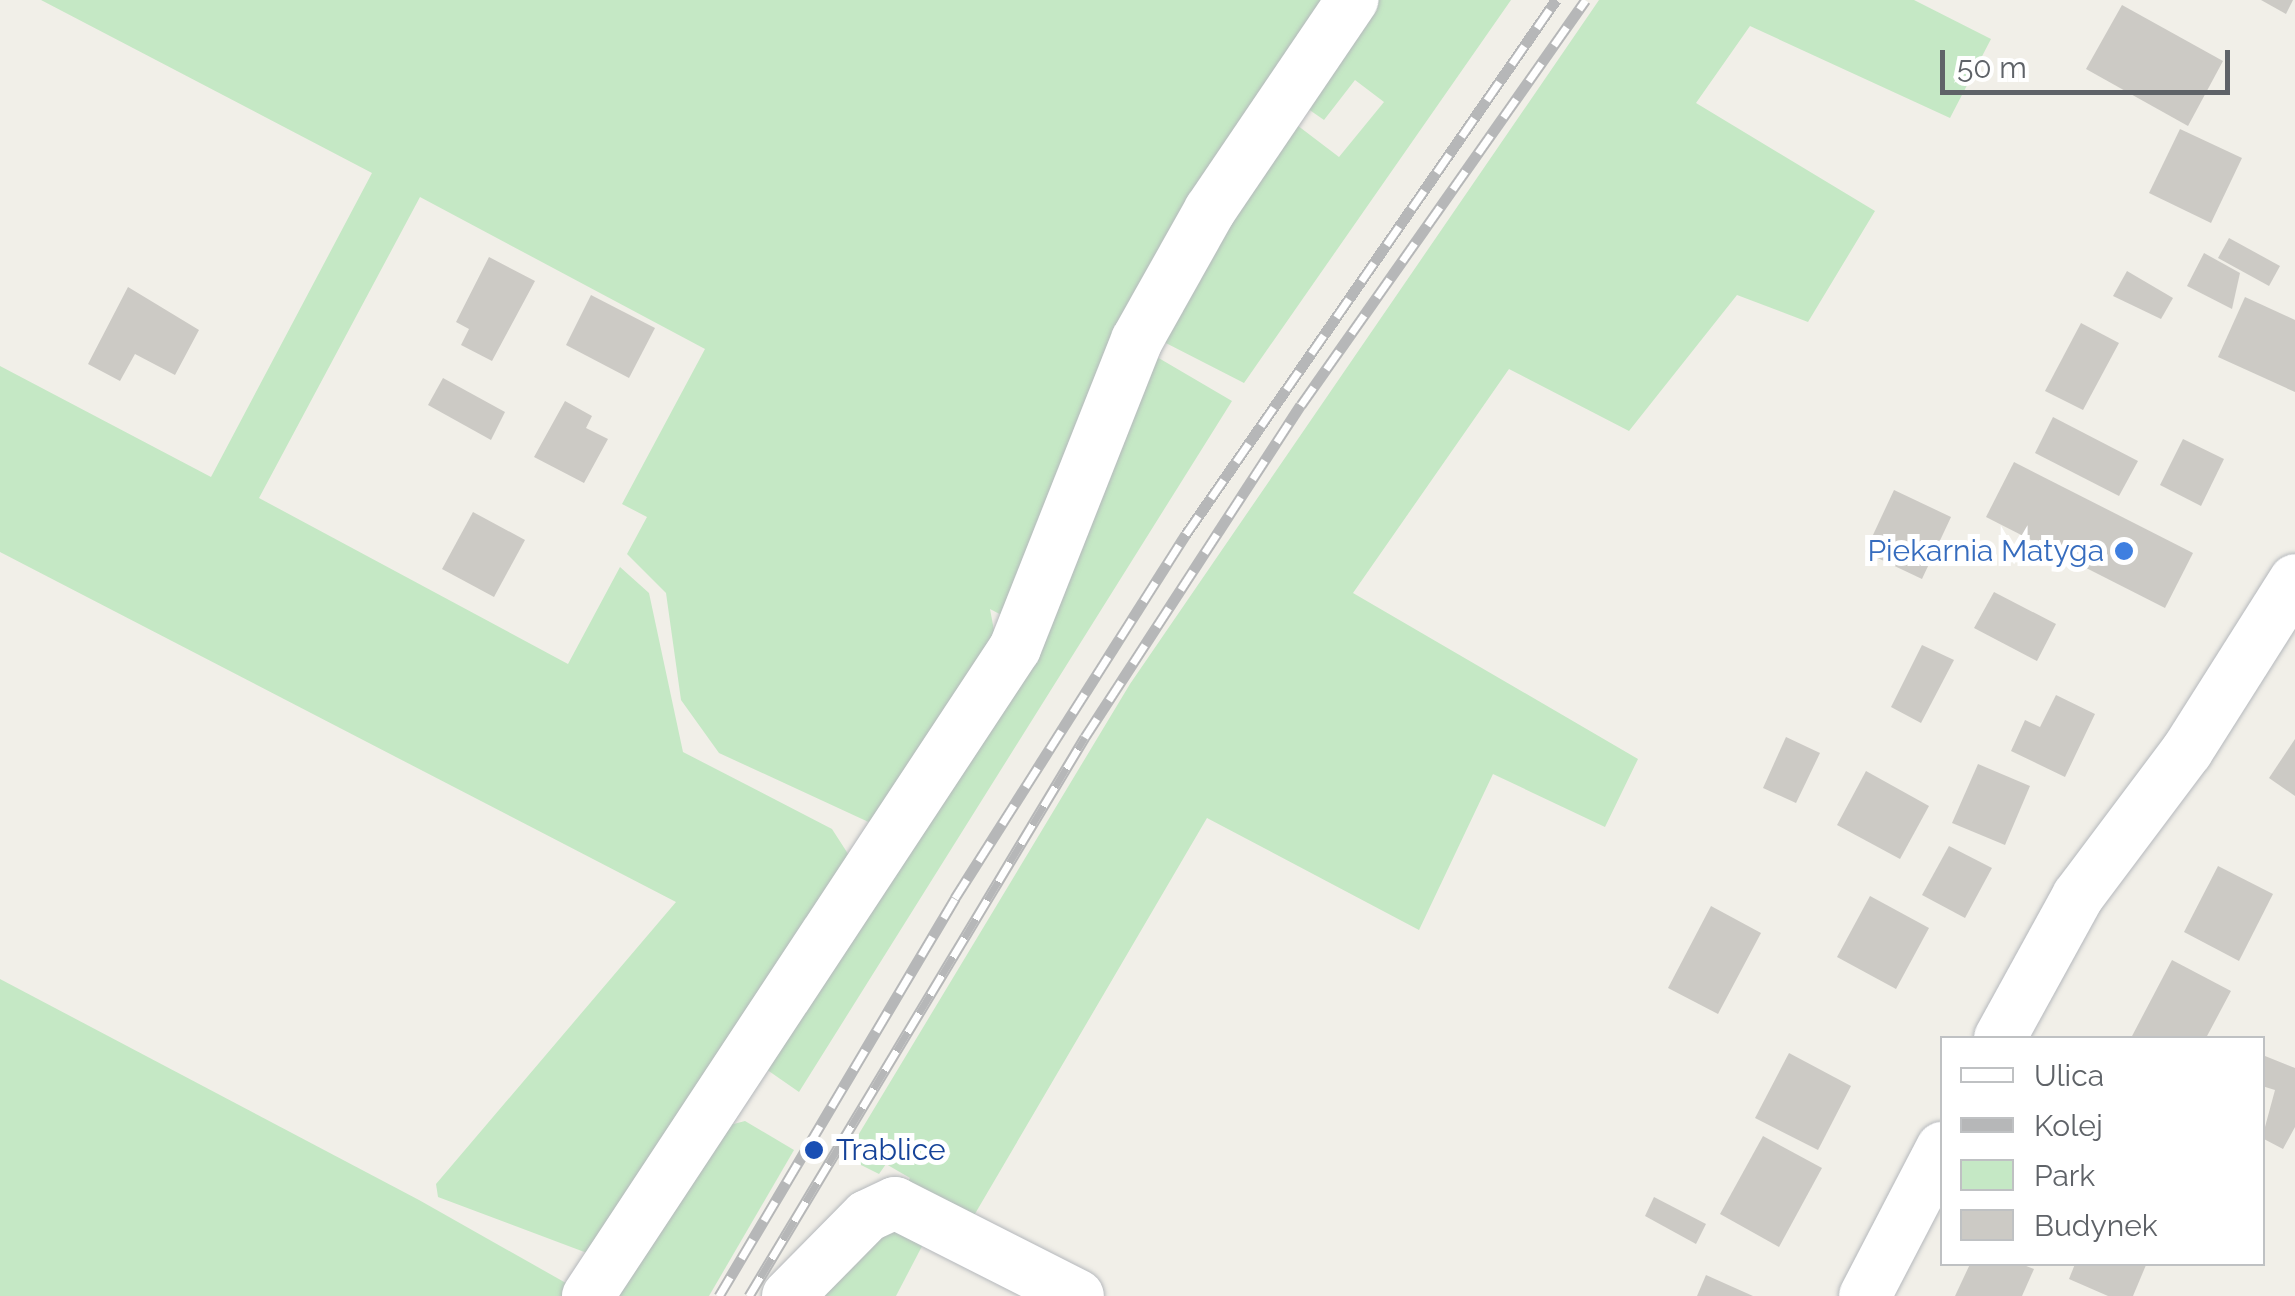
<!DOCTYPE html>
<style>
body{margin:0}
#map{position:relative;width:2295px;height:1296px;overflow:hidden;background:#f1efe8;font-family:Raleway,sans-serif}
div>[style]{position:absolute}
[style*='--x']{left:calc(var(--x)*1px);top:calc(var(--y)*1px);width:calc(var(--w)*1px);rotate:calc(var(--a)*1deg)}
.green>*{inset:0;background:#c5e8c5}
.building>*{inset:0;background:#cccac5}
.roads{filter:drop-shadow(0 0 2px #b5b8bc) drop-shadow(0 0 2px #b5b8bc)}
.minor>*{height:52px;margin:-26px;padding:0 26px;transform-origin:26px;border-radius:26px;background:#fff}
.rail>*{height:11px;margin-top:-5.5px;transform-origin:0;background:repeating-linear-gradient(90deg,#fff 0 22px,#b6b7b8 0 44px);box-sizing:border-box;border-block:2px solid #b6b7b8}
.dots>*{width:28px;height:28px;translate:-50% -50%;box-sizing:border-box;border:5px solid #fff;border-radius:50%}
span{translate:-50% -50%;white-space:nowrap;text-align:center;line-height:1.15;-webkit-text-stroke:10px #fff;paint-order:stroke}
.shop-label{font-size:30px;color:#366cbe}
.right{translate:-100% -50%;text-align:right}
.transit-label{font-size:30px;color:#164399}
.left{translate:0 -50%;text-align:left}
.legend{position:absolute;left:1940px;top:1036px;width:325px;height:230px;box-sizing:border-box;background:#fff;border:2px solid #bfc1c3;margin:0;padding:12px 18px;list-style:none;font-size:30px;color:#5f6368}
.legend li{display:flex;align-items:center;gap:20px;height:50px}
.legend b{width:50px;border:2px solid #bfc1c3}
.scale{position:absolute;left:1940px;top:50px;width:290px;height:45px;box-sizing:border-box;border:5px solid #5f6368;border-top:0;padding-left:12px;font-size:30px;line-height:35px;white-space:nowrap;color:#5f6368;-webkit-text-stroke:8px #fff;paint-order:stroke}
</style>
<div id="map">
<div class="green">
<div style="clip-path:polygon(41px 0,1327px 0,1013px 621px,990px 609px,996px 641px,875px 825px,719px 753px,681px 700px,666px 593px,627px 554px,647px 517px,622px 504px,705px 349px,420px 197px,259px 498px,568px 664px,620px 567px,649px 593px,683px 752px,832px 829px,852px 860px,595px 1256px,438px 1197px,436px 1184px,676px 902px,0 552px,0 366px,211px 477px,372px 173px)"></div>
<div style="clip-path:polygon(1375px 0,1511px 0,1244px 383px,1160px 340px,1289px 119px,1339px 157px,1384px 102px,1355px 80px,1324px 120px,1301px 104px)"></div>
<div style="clip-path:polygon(1599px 0,1914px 0,1991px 39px,1950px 118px,1750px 26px,1696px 103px,1875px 211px,1808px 322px,1737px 295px,1629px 431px,1509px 369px,1353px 593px,1638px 759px,1605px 827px,1493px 774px,1419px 930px,1207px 818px,969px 1224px,904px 1188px,910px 1178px,886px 1164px,879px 1174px,845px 1157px,1130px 684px)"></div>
<div style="clip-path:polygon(1145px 350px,1232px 401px,799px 1092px,763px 1067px,910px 838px)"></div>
<div style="clip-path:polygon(0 979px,419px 1200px,573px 1287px,566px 1296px,0 1296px)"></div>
<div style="clip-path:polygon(745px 1121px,794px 1150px,709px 1296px,601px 1296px,730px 1125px)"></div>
<div style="clip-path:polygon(895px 1217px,931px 1229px,896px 1296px,803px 1296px)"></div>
</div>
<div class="building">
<div style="clip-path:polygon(2261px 0,2293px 0,2286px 14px)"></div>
<div style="clip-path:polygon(2122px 5px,2223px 61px,2188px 126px,2086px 69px)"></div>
<div style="clip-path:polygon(2180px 129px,2242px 158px,2211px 223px,2149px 193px)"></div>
<div style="clip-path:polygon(2229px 238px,2280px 266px,2269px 286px,2218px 258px)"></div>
<div style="clip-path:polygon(2204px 253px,2240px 273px,2232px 309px,2187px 286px)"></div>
<div style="clip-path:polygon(489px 257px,535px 281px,492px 361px,461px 345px,469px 329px,456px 322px)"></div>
<div style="clip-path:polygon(2127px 271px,2173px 298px,2161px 319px,2113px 296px)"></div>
<div style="clip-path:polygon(128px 287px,199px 330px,175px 375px,135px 354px,120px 381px,88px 364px)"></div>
<div style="clip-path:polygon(591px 295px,655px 328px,629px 378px,566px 345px)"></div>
<div style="clip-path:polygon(2245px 297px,2295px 320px,2295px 392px,2218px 357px)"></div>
<div style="clip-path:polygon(2081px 323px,2119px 343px,2083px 410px,2045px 391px)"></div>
<div style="clip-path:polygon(443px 378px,505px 412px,491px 440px,428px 405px)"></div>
<div style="clip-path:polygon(565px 401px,592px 416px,586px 428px,608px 439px,584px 483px,534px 457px)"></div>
<div style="clip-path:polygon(2053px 417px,2138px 461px,2119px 496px,2035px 453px)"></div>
<div style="clip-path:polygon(2183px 439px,2224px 459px,2201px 506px,2160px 485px)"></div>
<div style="clip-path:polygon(2014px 462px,2193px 553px,2165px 608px,1986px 517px)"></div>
<div style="clip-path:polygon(1894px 490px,1951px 517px,1922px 579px,1865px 552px)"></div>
<div style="clip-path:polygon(473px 512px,525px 540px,494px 597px,442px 569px)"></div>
<div style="clip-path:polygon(1994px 592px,2056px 624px,2037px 661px,1974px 628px)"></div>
<div style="clip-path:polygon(1922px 645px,1954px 660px,1921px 723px,1891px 707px)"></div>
<div style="clip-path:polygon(2056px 695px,2095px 714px,2065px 777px,2011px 751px,2025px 720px,2040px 727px)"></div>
<div style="clip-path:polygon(1786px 737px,1820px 753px,1796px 803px,1763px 788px)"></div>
<div style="clip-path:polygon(2295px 739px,2295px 796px,2269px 778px)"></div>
<div style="clip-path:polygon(1978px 764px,2030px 786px,2005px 845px,1952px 823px)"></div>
<div style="clip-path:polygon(1866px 771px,1929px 806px,1900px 859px,1837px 825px)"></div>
<div style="clip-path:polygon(1949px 846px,1992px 868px,1965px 918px,1922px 895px)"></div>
<div style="clip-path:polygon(2218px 866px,2273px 894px,2239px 961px,2184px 932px)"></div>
<div style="clip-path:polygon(1870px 896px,1929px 928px,1896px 989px,1837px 957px)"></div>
<div style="clip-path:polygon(1711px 906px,1761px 933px,1718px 1014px,1668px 988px)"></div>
<div style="clip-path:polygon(2172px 960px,2231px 991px,2206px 1038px,2131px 1038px)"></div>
<div style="clip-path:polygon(1789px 1053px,1851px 1086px,1818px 1150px,1755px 1118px)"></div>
<div style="clip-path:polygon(2265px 1056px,2295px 1068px,2295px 1127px,2283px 1149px,2262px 1138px,2275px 1090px,2262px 1086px)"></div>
<div style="clip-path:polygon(1763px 1136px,1822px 1168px,1779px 1247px,1720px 1214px)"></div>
<div style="clip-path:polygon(1654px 1197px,1706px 1224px,1696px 1244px,1645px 1216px)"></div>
<div style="clip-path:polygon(1970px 1264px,2021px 1264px,2034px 1269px,2022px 1296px,1955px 1296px)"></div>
<div style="clip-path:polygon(2075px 1264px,2142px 1264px,2146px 1265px,2133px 1296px,2108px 1296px,2069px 1279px)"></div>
<div style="clip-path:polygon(1706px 1275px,1753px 1296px,1697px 1296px)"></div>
</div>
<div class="roads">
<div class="minor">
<div style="--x:2000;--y:1038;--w:162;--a:-61.2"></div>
<div style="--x:2078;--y:896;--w:181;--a:-53.1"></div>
<div style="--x:2187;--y:751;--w:202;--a:-57.7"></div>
<div style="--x:588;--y:1296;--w:776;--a:-56.62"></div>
<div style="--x:1015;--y:648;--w:331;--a:-68.4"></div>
<div style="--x:1137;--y:340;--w:149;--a:-60.7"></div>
<div style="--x:1210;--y:210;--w:254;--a:-55.9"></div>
<div style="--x:788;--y:1296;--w:112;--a:-45.4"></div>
<div style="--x:867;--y:1216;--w:31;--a:-25"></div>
<div style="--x:895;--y:1203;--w:205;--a:26.9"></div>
<div style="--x:1865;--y:1296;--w:167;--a:-62.5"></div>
</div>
</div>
<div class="rail">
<div style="--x:719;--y:1296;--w:463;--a:-59.3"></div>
<div style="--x:955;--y:898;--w:431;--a:-57.6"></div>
<div style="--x:1186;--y:534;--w:650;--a:-55.28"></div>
<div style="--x:749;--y:1296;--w:652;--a:-58.99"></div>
<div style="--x:1085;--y:737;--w:396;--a:-57"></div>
<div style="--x:1301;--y:405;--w:495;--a:-54.9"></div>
</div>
<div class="dots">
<div style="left:2124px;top:551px;background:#3f7fe0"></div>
<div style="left:814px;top:1150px;background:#1a4fb4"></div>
</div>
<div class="shop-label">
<span class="right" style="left:2104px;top:551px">Piekarnia Matyga</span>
</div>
<div class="transit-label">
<span class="left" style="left:836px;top:1150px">Trablice</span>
</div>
<ul class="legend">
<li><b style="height:12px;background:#fff"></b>Ulica</li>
<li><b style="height:12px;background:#b6b7b8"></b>Kolej</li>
<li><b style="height:28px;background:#c5e8c5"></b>Park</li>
<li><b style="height:28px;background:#cccac5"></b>Budynek</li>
</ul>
<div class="scale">50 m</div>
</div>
